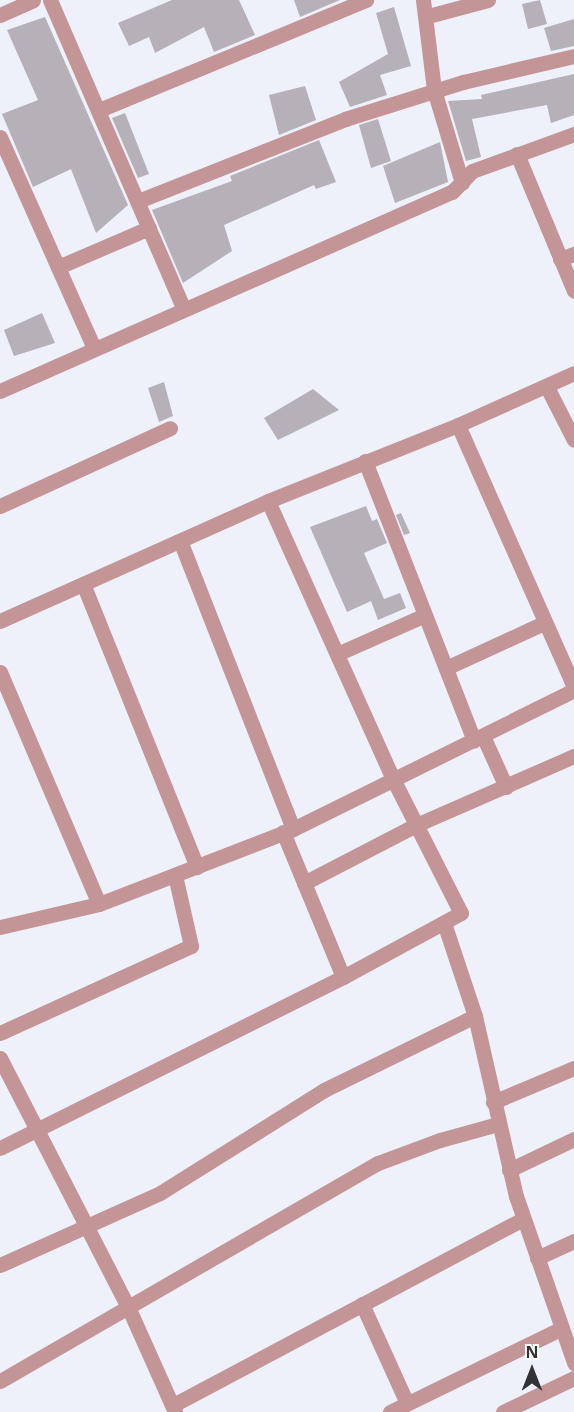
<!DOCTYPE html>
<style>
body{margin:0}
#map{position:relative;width:574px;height:1412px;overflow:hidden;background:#eef0fa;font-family:"Noto Sans",sans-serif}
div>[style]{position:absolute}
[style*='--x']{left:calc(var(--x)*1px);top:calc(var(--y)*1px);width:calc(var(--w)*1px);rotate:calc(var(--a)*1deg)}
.building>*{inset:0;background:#b6b0b9}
.street>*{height:15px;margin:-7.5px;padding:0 7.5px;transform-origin:7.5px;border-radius:7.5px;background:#c39597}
span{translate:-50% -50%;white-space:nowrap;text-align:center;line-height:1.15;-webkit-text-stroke:4.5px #fefefe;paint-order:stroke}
.north{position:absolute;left:502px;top:1340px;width:60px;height:60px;-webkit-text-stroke:4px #fefefe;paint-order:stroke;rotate:0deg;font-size:16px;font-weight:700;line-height:24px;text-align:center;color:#323337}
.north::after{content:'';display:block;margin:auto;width:21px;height:27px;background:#323337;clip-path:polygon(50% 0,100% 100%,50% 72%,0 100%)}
</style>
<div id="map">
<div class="building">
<div style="clip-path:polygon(172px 0,239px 0,255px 35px,214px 52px,204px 27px,155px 53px,149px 37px,129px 46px,118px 23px)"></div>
<div style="clip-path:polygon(294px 0,340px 0,300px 17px)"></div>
<div style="clip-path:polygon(540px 0,547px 24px,528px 29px,522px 4px)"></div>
<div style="clip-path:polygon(394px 7px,411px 66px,380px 75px,387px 95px,350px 107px,339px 82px,388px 54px,376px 13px)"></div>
<div style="clip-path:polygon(45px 17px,128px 205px,96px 233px,71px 169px,33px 187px,2px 114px,38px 100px,7px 30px)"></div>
<div style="clip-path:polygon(574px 19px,574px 46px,551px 51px,544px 28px)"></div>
<div style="clip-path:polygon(574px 74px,574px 115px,551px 123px,547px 105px,472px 119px,481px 157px,466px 161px,448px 101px,482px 99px,481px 95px)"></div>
<div style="clip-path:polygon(305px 86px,316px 120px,279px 135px,269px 95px)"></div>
<div style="clip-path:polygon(125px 113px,149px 174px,138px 178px,112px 118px)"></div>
<div style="clip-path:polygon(378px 119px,391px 161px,371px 168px,359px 125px)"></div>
<div style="clip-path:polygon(319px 140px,336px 182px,316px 189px,314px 185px,224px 225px,232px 251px,183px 283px,152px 210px,232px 181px,230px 176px)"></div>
<div style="clip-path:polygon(440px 142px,448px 182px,395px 203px,383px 166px)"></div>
<div style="clip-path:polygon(42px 313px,55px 343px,14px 356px,4px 330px)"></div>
<div style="clip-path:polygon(164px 382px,173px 416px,159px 422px,148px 388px)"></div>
<div style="clip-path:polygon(313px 389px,339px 410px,278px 440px,264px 418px)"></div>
<div style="clip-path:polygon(366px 506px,372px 521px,377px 519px,387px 543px,364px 553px,384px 599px,400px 593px,406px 608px,378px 620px,371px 601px,347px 612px,310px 527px)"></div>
<div style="clip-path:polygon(401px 513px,410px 533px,404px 535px,396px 515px)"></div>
</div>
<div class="street">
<div style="--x:50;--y:0;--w:335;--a:66.6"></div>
<div style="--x:423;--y:0;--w:91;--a:83"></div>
<div style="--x:434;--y:90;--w:97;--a:73.2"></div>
<div style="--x:0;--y:15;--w:36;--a:-24"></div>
<div style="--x:428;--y:16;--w:62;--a:-14.9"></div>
<div style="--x:99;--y:110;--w:289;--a:-22.4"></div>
<div style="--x:0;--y:137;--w:231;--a:66"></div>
<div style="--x:517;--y:154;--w:148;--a:67.4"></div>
<div style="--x:138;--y:201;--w:223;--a:-21.6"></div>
<div style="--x:345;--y:119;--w:124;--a:-17.4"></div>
<div style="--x:463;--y:82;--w:114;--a:-13.2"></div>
<div style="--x:560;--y:259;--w:15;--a:-20"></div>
<div style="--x:58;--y:267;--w:99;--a:-23.2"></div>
<div style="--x:547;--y:387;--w:59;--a:63"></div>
<div style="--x:0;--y:391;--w:494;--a:-23.8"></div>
<div style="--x:452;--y:192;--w:29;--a:-46"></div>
<div style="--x:472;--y:171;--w:109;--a:-19.9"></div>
<div style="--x:458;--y:425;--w:287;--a:66.1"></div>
<div style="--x:365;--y:461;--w:300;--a:68.7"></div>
<div style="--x:268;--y:501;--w:205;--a:-21.8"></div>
<div style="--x:458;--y:425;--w:127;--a:-24.1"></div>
<div style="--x:0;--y:506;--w:187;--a:-24.6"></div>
<div style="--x:181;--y:543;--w:307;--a:68.6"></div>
<div style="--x:84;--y:586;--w:303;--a:68.1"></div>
<div style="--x:0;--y:621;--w:294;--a:-24.1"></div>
<div style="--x:268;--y:501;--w:305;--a:65.8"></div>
<div style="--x:393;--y:779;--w:150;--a:63.1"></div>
<div style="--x:461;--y:913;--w:134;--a:151.5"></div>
<div style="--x:343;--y:977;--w:383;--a:153.5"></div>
<div style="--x:337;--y:654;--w:96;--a:-23.9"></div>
<div style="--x:446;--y:668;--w:108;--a:-24.7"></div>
<div style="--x:0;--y:672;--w:252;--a:66.9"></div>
<div style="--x:483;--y:736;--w:56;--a:65.7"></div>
<div style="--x:283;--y:832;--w:157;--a:67.5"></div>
<div style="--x:304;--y:883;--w:126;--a:-27.4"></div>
<div style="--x:416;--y:825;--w:172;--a:-23.6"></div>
<div style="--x:444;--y:923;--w:98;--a:71.6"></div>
<div style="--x:475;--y:1016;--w:185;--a:77.2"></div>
<div style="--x:516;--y:1196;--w:177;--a:70.8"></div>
<div style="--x:0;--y:927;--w:102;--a:-13.1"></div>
<div style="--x:99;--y:904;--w:208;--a:-21.1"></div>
<div style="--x:293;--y:829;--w:313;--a:-26.3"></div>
<div style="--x:0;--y:1033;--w:210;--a:-24.5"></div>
<div style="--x:191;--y:946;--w:73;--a:-102.7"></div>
<div style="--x:0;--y:1058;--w:282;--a:62.8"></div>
<div style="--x:129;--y:1309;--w:113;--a:65.9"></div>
<div style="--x:493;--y:1102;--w:88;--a:-22.8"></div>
<div style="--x:509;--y:1170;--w:72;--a:-25.5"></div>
<div style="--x:537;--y:1258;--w:41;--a:-24.7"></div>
<div style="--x:0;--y:1265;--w:175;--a:-24.2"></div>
<div style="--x:160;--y:1193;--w:194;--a:-32.1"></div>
<div style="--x:324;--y:1090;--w:168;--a:-26.1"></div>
<div style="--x:362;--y:1304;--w:109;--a:65.6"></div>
<div style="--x:0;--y:1381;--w:436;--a:-30"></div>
<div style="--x:378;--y:1163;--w:66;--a:-20.4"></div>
<div style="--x:440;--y:1140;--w:60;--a:-15.4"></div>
<div style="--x:173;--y:1405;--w:396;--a:-28"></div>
<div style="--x:390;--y:1412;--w:191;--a:-26"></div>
<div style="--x:503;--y:1412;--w:79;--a:-25.6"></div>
</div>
<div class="north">N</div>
</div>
